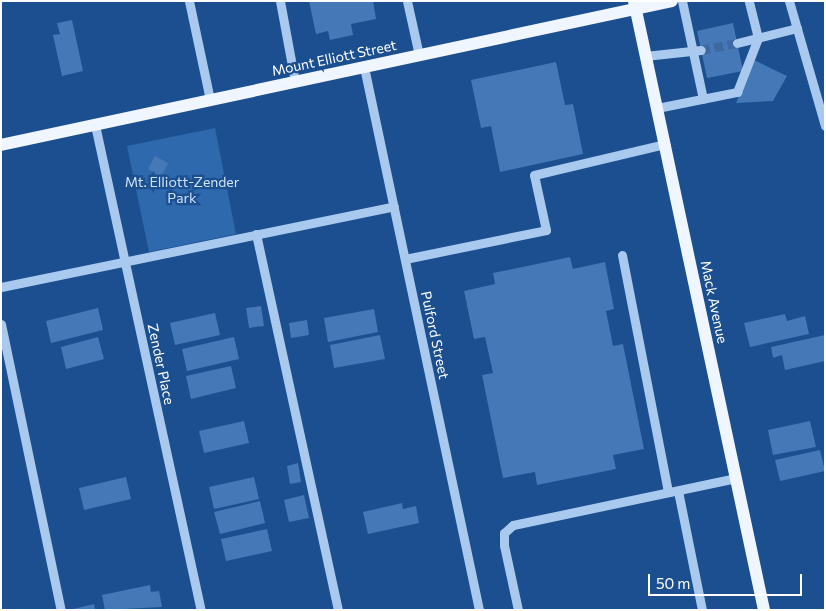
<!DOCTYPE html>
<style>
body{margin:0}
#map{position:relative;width:826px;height:611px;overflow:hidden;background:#1b4f8f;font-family:Commissioner,sans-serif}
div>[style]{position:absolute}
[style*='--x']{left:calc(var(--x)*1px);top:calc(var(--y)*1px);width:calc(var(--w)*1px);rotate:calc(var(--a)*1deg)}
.green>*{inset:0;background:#2e69ad}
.building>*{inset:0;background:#4478b7}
.minor-tunnel>*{height:9px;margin-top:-4.5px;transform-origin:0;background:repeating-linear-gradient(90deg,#3d69a0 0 9px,transparent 0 13.5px)}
.minor>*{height:9px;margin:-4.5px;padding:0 4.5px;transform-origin:4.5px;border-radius:4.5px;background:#a9c9ee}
.major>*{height:12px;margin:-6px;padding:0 6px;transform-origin:6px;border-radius:6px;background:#f0f6ff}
span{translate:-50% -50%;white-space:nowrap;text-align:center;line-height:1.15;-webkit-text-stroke:4.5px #1b4f8f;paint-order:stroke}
.street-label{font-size:14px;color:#fff}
.park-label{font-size:14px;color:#cfe3fa}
.frame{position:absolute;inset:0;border:2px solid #fff;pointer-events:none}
.scale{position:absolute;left:648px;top:574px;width:154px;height:22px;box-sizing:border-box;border:2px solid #fff;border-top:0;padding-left:6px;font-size:15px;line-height:18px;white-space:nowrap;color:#fff;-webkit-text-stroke:4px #1b4f8f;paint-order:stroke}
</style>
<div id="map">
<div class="green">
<div style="clip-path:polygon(215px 128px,236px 234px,149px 252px,127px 146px)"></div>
</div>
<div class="building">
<div style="clip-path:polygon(309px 1px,373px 1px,376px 19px,351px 24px,353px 35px,330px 40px,328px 31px,316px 34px)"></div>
<div style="clip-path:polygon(72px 20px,83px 71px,62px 76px,53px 35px,60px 34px,57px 23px)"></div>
<div style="clip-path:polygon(733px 23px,743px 71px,707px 78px,697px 31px)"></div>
<div style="clip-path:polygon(754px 60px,787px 76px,773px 101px,736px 103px)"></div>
<div style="clip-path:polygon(556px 62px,565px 105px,573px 104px,583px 154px,500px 172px,491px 126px,481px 128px,471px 80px)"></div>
<div style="clip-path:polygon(155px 156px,168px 163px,161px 177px,148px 169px)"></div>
<div style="clip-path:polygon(570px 257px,573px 269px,605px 262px,614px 309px,606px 311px,613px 346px,623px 344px,644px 449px,613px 455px,616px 469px,537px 485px,535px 472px,503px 478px,482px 375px,493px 373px,485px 337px,474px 339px,464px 291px,495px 284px,493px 273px)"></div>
<div style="clip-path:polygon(261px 306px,264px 326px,249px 328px,246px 308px)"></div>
<div style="clip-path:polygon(98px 308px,103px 330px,51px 343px,46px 321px)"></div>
<div style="clip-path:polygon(374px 309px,378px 332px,328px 342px,324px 318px)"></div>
<div style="clip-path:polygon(215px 313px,220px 335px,175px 345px,170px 323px)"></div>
<div style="clip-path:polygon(785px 314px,787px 321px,805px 316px,809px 334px,750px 347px,744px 323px)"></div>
<div style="clip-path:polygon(307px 320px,309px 335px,291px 338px,289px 323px)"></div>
<div style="clip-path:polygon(380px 335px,385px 359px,334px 368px,330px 345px)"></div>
<div style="clip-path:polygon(825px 335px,825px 361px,785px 370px,782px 355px,773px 358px,771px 347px)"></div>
<div style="clip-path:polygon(98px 337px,104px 359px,66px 369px,61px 347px)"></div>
<div style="clip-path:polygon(234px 337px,239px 359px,187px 371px,182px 349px)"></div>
<div style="clip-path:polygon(231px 366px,236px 388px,191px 399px,186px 376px)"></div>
<div style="clip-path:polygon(244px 421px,249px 443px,204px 453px,199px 431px)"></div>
<div style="clip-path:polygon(810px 421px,816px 447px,773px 455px,768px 430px)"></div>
<div style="clip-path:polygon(820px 450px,825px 471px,780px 481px,775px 460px)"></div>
<div style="clip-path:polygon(298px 463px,301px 482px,290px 484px,287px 466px)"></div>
<div style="clip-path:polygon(126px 477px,131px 499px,84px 510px,79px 488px)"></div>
<div style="clip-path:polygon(254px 477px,259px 499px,214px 509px,209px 487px)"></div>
<div style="clip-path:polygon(304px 495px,309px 518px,289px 522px,284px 500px)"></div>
<div style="clip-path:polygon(260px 501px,265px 523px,220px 534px,214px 512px)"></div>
<div style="clip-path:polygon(402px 503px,403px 509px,416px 506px,419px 523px,368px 534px,363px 512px)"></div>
<div style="clip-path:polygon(267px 529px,272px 551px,226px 561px,221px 539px)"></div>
<div style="clip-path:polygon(150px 585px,151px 592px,159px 591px,162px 607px,105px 610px,102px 595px)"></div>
<div style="clip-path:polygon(94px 604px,95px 610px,73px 610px,73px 609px)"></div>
</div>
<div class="minor-tunnel">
<div style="--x:701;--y:50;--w:37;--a:-11"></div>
</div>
<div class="minor">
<div style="--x:189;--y:1;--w:101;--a:78"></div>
<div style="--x:280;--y:1;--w:82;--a:79.5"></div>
<div style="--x:407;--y:1;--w:55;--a:77.5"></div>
<div style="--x:682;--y:1;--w:100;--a:77.9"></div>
<div style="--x:789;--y:1;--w:130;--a:73.9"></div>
<div style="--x:737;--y:43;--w:62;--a:-14"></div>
<div style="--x:645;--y:56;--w:56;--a:-6.1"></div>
<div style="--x:364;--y:67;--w:555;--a:78.04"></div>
<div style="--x:657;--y:108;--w:82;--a:-11.3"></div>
<div style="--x:737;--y:92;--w:58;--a:-68.7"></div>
<div style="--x:758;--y:38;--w:38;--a:-104"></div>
<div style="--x:95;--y:125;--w:496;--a:77.7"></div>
<div style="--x:256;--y:234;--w:385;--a:77.7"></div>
<div style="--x:622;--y:255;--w:241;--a:79"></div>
<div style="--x:405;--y:259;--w:144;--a:-11.6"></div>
<div style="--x:546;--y:230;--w:56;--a:-102.3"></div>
<div style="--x:534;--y:175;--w:135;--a:-13.3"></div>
<div style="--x:1;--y:287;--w:401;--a:-11.6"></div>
<div style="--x:1;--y:324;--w:292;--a:78.2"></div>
<div style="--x:678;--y:491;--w:121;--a:78.6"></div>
<div style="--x:518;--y:610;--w:66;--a:-102.2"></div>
<div style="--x:504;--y:545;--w:12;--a:-90"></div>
<div style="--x:504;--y:533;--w:12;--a:-42"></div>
<div style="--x:513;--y:525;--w:228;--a:-11.9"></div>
</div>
<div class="major">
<div style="--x:634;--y:1;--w:623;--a:77.95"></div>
<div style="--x:1;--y:145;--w:686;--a:-12.11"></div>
</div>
<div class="street-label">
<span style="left:334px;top:58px;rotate:-12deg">Mount Elliott Street</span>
<span style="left:714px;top:302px;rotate:78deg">Mack Avenue</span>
<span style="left:435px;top:335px;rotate:78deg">Pulford Street</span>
<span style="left:161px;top:364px;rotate:78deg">Zender Place</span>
</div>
<div class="park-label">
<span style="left:182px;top:190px">Mt. Elliott-Zender<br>Park</span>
</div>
<div class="frame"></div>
<div class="scale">50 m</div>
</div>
